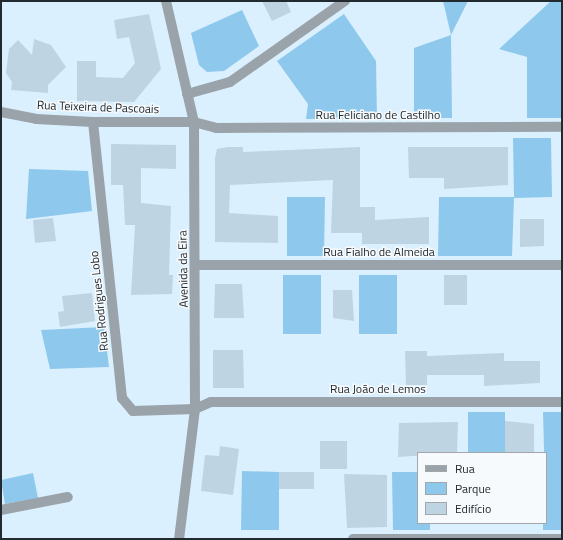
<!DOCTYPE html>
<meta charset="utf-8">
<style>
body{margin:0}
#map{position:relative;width:563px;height:540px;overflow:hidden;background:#daf0fe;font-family:"Titillium Web",sans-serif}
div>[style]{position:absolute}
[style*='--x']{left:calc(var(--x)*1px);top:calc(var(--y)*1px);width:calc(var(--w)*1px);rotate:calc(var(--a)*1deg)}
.green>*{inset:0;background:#8ec9ed}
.building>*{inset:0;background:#bfd4e2}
.minor>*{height:10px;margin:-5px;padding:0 5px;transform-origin:5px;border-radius:5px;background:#9aa3a9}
span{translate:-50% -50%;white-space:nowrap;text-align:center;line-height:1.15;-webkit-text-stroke:3px #f6fafd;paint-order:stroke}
.street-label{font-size:12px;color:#222a2f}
.frame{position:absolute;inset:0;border:2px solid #222a2f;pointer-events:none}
.legend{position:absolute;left:417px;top:452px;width:130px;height:72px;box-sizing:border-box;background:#f6fafd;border:1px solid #a1a7ab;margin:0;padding:5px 7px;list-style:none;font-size:12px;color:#222a2f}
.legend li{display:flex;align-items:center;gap:8px;height:20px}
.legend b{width:20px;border:1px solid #a1a7ab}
</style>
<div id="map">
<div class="green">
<div style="clip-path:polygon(443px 1px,468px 1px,451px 35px,452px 118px,414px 118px,414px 48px,451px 35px)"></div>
<div style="clip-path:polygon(551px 1px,562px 1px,562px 118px,527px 118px,527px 57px,499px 49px)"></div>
<div style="clip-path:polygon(242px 10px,259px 46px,224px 71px,207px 72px,199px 65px,191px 33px)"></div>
<div style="clip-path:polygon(344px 14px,376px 61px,377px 118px,306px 119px,308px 104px,277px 61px)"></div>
<div style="clip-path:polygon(513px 138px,551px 138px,552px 197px,514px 198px,512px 256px,438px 256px,439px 197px,514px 197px)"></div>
<div style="clip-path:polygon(29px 169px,88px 171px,92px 211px,26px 219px)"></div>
<div style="clip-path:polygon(287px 197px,325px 197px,324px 256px,287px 256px)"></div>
<div style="clip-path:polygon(283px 275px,321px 275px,321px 334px,283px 334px)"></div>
<div style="clip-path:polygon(359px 275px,397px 275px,397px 334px,359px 334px)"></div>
<div style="clip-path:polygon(104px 327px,109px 367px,50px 369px,41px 330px)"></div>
<div style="clip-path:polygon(468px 412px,505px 412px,505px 453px,468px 453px)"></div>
<div style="clip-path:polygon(543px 412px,562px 412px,562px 530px,543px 530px,543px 523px,546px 523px)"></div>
<div style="clip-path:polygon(242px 471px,279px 472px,279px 530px,241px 530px)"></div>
<div style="clip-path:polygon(392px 472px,418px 472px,418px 523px,430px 523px,430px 530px,393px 530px)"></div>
<div style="clip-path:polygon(33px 473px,38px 498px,5px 504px,1px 480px)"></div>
</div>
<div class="building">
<div style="clip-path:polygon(262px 1px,286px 1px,291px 12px,272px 21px)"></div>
<div style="clip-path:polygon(149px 14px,161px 69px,134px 102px,77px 101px,77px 61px,96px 61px,96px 77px,123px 78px,135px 63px,129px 37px,117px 39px,114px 20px)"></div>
<div style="clip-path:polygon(34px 39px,51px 45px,66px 67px,48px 85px,48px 93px,11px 90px,12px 82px,6px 73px,9px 49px,18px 40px,32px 55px)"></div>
<div style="clip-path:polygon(111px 144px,176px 145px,176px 169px,141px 168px,141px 203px,171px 206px,169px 275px,173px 275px,172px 294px,131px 295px,135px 225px,125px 225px,123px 185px,111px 185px)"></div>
<div style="clip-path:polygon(228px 147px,243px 147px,243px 152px,360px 147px,360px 207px,375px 207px,375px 220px,429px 217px,429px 244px,362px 244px,362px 233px,331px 233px,333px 180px,230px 185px,229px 213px,278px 216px,278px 243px,215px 242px,215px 158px,217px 149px)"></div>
<div style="clip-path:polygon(408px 147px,508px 147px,508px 185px,444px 189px,444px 178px,409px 178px)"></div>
<div style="clip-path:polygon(53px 218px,56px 241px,35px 243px,33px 220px)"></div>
<div style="clip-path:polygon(520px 219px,544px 219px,544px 246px,520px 247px)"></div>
<div style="clip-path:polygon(444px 275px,467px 275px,467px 305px,444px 305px)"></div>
<div style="clip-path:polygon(215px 284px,242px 284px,244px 318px,214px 318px)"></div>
<div style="clip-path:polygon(333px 290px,352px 290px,354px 321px,333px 318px)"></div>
<div style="clip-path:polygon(92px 293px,95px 321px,60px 327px,58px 312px,64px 311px,62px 296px)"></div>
<div style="clip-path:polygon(213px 350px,243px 350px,244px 388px,213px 388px)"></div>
<div style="clip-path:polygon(405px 351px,427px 351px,427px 356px,504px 353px,504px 361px,540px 361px,540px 383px,484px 386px,484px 375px,427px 375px,427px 385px,406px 385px)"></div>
<div style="clip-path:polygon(505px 421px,534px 424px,534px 453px,505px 453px)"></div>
<div style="clip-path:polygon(458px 422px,457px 453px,398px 457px,399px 423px)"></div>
<div style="clip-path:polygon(320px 441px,347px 441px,347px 469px,320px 469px)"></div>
<div style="clip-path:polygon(220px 446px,239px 449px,233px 495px,201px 491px,205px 455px,219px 456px)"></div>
<div style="clip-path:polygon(279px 472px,314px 472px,314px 489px,279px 489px)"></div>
<div style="clip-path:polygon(344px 474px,387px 475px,387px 527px,347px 528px)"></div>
</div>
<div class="minor">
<div style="--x:166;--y:1;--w:124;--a:77"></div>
<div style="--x:194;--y:122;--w:287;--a:89.8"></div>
<div style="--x:195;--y:409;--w:131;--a:97"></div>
<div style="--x:187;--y:94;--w:45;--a:-15.6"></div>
<div style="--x:230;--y:82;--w:141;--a:-35.2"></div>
<div style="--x:1;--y:112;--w:36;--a:11"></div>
<div style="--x:36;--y:119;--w:57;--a:3"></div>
<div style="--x:93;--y:122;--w:101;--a:0"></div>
<div style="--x:194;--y:122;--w:23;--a:15"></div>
<div style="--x:216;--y:128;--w:346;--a:-0.2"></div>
<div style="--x:93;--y:122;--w:278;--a:84"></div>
<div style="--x:122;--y:398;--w:17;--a:50"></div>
<div style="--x:133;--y:411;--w:62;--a:-1.8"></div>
<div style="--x:195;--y:409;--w:17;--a:-24"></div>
<div style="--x:211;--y:402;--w:351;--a:0"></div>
<div style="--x:197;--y:265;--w:365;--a:0"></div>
<div style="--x:1;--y:510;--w:68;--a:-11"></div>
<div style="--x:353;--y:539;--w:209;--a:0"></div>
</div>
<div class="street-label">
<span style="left:98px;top:107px;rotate:2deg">Rua Teixeira de Pascoais</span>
<span style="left:378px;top:115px">Rua Feliciano de Castilho</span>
<span style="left:379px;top:252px">Rua Fialho de Almeida</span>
<span style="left:183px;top:269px;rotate:-91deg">Avenida da Eira</span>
<span style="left:99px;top:301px;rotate:-96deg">Rua Rodrigues Lobo</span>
<span style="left:378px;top:389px">Rua João de Lemos</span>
</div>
<div class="frame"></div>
<ul class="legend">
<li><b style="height:5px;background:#9aa3a9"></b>Rua</li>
<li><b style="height:11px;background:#8ec9ed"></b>Parque</li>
<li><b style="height:11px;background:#bfd4e2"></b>Edifício</li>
</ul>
</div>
